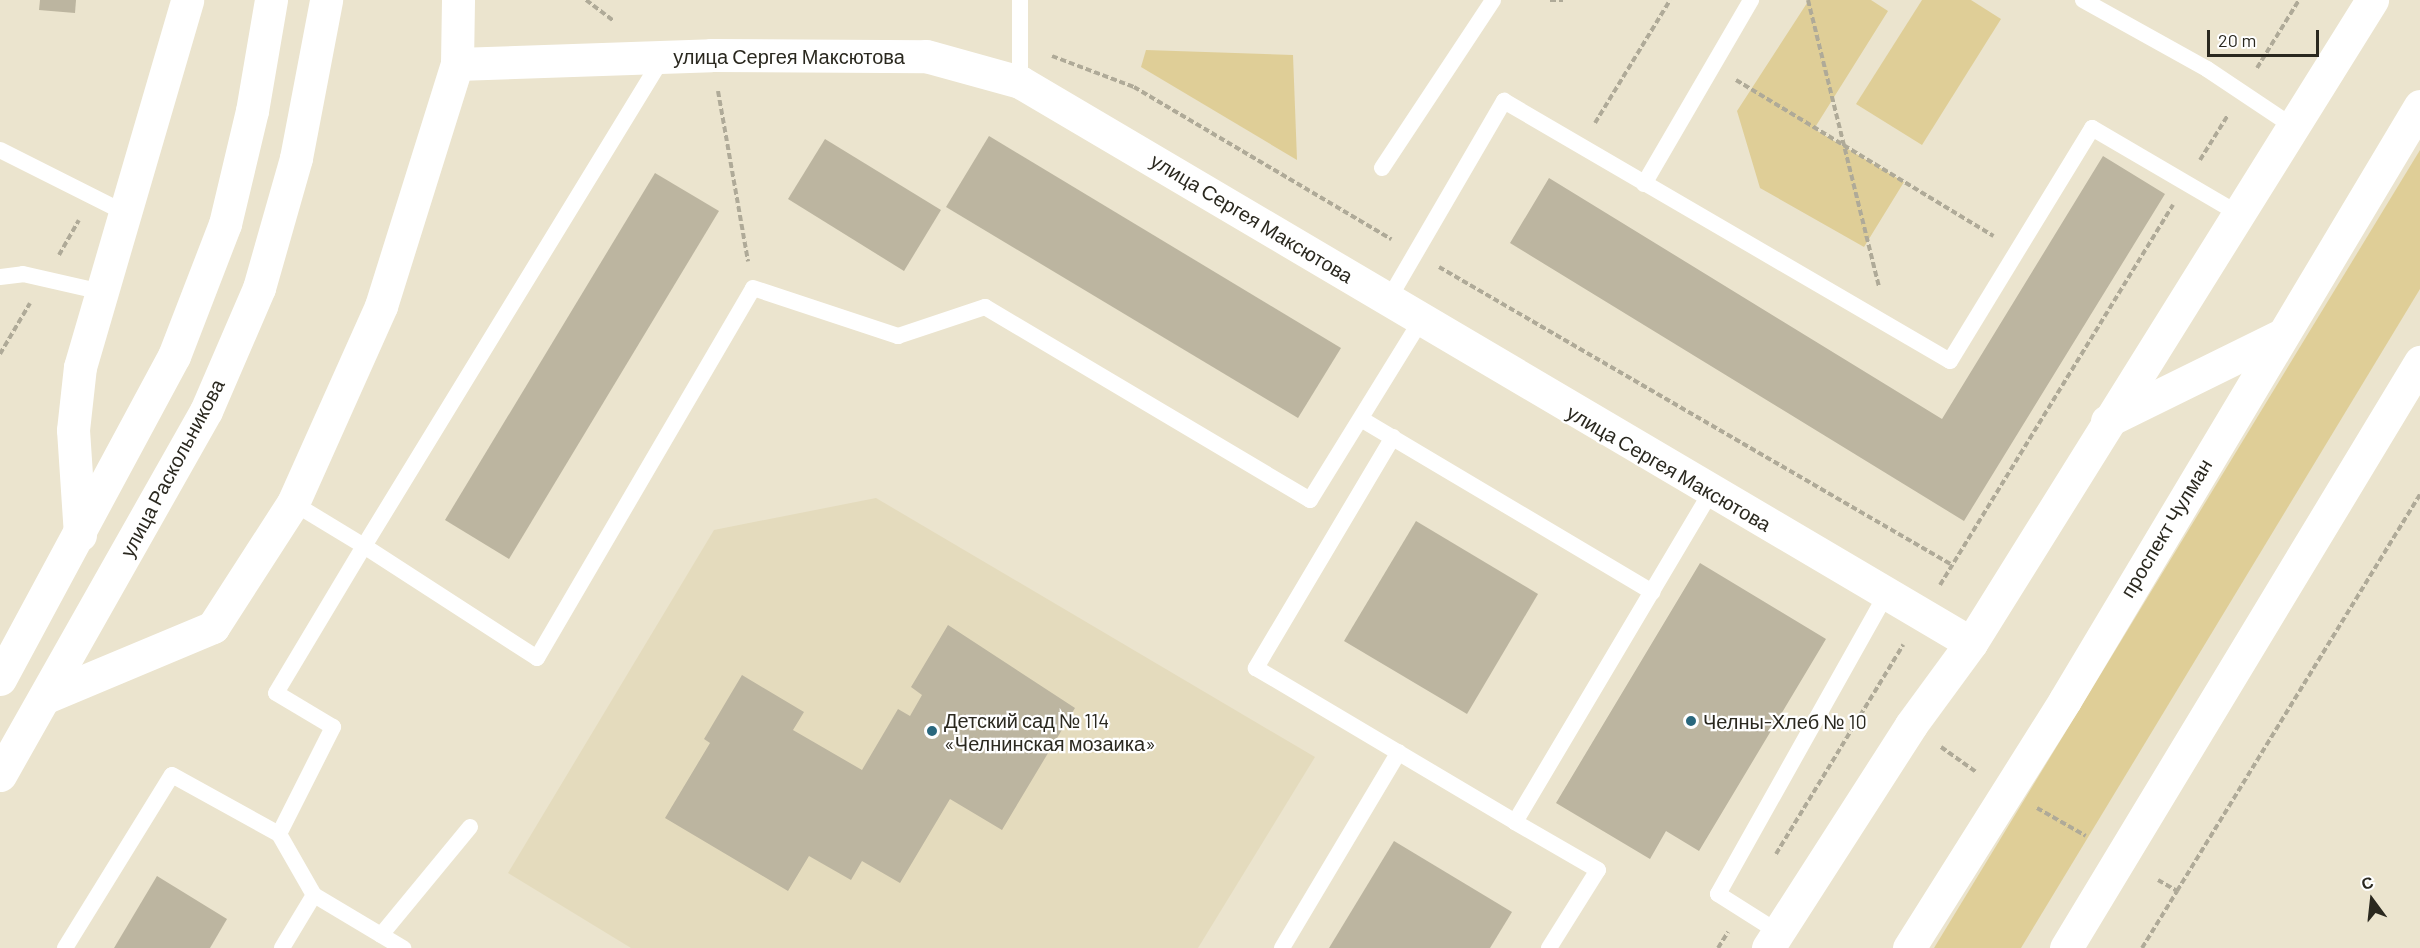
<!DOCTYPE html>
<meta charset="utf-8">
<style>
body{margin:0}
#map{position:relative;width:2420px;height:948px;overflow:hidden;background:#ebe4ce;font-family:Barlow,sans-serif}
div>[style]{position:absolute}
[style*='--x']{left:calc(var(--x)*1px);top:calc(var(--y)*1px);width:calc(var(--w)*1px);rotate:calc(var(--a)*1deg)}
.built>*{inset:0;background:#e4dbbd}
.green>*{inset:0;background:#dfce97}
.building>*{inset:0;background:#bcb5a0}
.path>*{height:4px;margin-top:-2px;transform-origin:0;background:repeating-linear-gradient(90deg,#afaa98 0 6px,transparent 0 9px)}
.lane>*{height:16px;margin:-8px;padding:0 8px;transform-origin:8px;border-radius:8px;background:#fff}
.street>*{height:33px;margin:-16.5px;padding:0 16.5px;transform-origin:16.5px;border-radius:16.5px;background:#fff}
.secondary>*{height:33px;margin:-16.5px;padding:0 16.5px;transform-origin:16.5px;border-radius:16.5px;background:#fff}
.dots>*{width:16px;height:16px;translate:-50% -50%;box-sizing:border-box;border:3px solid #fff;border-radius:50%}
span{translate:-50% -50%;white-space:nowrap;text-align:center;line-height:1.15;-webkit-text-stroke:4.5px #fff;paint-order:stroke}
.street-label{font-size:20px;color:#2a281f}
.poi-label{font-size:20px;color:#2a281f}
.left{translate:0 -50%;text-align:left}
.north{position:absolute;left:2342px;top:870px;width:60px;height:60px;-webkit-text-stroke:4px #fff;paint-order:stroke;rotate:345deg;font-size:16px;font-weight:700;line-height:24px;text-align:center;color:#2a281f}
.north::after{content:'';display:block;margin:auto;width:21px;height:27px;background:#2a281f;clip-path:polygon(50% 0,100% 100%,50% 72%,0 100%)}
.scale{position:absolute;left:2207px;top:30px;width:112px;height:27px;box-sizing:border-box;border:3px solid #2a281f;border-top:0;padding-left:8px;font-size:18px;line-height:21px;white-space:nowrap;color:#2a281f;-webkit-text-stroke:4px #fff;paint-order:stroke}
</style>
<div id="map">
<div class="built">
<div style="clip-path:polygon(876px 498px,1315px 757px,1198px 948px,631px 948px,508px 873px,714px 530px)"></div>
</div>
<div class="green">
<div style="clip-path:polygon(1809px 0,1871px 0,1888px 11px,1814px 129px,1904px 182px,1864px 247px,1760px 188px,1737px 111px)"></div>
<div style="clip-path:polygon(1922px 0,1971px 0,2001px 19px,1922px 145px,1856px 104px)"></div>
<div style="clip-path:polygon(1146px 50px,1293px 55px,1297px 160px,1141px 67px)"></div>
<div style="clip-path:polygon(2420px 150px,2420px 289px,2021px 948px,1934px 948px)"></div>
</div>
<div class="building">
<div style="clip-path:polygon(40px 0,76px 0,75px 13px,39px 10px)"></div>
<div style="clip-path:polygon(989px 136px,1341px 348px,1298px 418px,946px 207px)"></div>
<div style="clip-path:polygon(825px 139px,941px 210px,904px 271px,788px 199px)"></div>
<div style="clip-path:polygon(2103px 156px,2165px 194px,1964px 521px,1510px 243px,1549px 178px,1942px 419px)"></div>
<div style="clip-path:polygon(655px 173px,719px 211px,509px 559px,445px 520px)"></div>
<div style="clip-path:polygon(1416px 521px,1538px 594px,1467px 714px,1344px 641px)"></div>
<div style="clip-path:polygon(1700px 563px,1826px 639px,1699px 851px,1666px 831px,1650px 859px,1556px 803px)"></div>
<div style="clip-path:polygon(948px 625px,1075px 708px,1002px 830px,950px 799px,900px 883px,862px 861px,851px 880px,809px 856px,788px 891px,665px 818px,710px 743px,704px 739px,742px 675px,804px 712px,793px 730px,862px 770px,898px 709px,910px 716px,922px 695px,911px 687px)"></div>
<div style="clip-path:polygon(1394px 841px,1512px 912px,1490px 948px,1329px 948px)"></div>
<div style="clip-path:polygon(157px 876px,227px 919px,210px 948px,114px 948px)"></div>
</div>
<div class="path">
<div style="--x:586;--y:0;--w:35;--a:37"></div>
<div style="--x:1550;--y:0;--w:13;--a:0"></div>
<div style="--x:1808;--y:0;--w:296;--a:76.1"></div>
<div style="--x:1052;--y:56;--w:88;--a:20.7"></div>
<div style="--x:1134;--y:87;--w:299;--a:30.6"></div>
<div style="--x:2257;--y:68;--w:80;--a:-58.3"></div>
<div style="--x:1736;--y:80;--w:301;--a:31.2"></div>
<div style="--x:718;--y:91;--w:173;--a:80"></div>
<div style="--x:1595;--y:123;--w:144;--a:-58.6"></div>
<div style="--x:2200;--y:160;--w:53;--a:-58.1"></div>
<div style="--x:59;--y:255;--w:40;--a:-60.3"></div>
<div style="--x:1439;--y:267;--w:593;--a:30.15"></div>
<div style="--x:0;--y:354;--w:59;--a:-59.5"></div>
<div style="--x:1940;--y:585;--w:446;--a:-58.5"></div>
<div style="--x:1941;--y:747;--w:43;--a:35.5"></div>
<div style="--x:2037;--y:808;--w:56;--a:29.7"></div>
<div style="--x:1776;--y:854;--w:245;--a:-58.7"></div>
<div style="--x:2158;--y:880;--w:22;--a:30"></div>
<div style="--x:2177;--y:891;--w:465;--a:-58.5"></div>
<div style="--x:1718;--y:948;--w:19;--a:-58"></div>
<div style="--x:2142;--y:948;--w:67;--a:-58.4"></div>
</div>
<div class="lane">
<div style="--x:1020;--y:0;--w:82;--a:90"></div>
<div style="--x:2083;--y:0;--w:142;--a:29.1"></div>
<div style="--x:2207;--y:69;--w:105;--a:33.7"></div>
<div style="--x:663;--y:57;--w:573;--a:121.44"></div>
<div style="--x:364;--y:546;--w:206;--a:32.9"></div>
<div style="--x:537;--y:658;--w:428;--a:-59.7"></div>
<div style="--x:753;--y:288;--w:153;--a:18.3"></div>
<div style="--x:898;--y:336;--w:92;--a:-18.4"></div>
<div style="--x:985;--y:307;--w:378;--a:30.7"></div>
<div style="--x:1310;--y:500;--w:209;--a:-58.3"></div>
<div style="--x:0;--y:150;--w:140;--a:26.7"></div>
<div style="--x:1382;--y:168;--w:201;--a:-56.5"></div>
<div style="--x:1644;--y:184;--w:213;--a:-59.8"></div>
<div style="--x:0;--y:277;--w:23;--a:-7"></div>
<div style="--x:23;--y:274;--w:81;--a:12.8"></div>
<div style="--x:1387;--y:302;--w:233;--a:-59.8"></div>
<div style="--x:1504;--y:101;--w:516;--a:30.24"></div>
<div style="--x:1950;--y:361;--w:273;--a:-58.6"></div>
<div style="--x:2092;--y:128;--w:173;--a:30.3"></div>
<div style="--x:1361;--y:419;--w:339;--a:30.7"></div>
<div style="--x:1393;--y:437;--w:269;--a:120.7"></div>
<div style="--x:1256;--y:668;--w:301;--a:30.7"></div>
<div style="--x:279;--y:834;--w:120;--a:-63.2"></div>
<div style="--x:333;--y:727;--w:66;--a:-149.2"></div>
<div style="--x:276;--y:693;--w:171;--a:-59.1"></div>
<div style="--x:364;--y:546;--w:83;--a:-148.8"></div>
<div style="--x:1778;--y:932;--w:71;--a:-147.7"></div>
<div style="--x:1718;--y:894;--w:343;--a:-60.7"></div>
<div style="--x:381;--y:935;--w:140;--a:-50.5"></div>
<div style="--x:65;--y:948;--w:203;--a:-58.3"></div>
<div style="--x:172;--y:775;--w:122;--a:28.9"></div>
<div style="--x:279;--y:834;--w:70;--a:60.2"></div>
<div style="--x:314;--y:895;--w:104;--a:30.8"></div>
<div style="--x:282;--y:948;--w:62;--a:-58.9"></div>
<div style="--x:1282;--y:948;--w:228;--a:-59.2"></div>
<div style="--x:1549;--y:948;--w:92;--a:-57.9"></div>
<div style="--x:1598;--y:870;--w:96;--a:-150"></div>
<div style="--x:1515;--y:822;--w:384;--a:-59.3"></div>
</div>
<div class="street">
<div style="--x:457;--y:64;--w:254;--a:-2"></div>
<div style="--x:711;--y:55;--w:215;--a:0.3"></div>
<div style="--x:926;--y:56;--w:98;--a:15.5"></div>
<div style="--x:1020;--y:82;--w:1104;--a:30.54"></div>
<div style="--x:2107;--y:421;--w:193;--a:-26.2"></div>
<div style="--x:80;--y:535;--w:105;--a:-93.8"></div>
<div style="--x:73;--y:430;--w:63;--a:-83.7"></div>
<div style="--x:80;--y:367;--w:382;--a:-73.7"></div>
<div style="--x:46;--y:697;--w:181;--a:-22.7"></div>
<div style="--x:213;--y:627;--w:148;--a:-57.2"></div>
<div style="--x:293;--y:503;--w:216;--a:-65.9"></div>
<div style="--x:381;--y:306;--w:254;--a:-72.6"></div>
<div style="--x:457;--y:64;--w:64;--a:-89.1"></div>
<div style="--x:1768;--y:948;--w:265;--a:-57.3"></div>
<div style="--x:1911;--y:725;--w:102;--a:-53.8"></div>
<div style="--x:1971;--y:643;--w:758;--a:-58.05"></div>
</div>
<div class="secondary">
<div style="--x:0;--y:679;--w:367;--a:-61.7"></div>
<div style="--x:174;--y:356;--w:142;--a:-68.9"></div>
<div style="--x:225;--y:224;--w:116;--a:-76.6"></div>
<div style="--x:252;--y:111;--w:113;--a:-80.3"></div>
<div style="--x:0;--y:775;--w:418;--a:-60.5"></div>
<div style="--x:206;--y:411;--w:134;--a:-66.7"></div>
<div style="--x:259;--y:288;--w:135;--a:-74.1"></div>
<div style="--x:296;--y:158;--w:161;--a:-79.2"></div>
<div style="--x:1909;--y:948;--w:293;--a:-57.8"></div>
<div style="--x:2065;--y:700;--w:692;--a:-59.14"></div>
<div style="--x:2066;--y:948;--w:685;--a:-58.86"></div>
</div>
<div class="dots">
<div style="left:1691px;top:721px;background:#29677d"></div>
<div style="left:932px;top:731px;background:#29677d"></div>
</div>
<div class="street-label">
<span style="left:789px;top:56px">улица Сергея Максютова</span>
<span style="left:1252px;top:218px;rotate:31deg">улица Сергея Максютова</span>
<span style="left:172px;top:468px;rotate:-62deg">улица Раскольникова</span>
<span style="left:1669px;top:468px;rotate:30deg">улица Сергея Максютова</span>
<span style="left:2166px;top:528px;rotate:-59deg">проспект Чулман</span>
</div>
<div class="poi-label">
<span class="left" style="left:944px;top:732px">Детский сад № 114<br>«Челнинская мозаика»</span>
<span class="left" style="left:1703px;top:721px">Челны-Хлеб № 10</span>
</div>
<div class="north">С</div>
<div class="scale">20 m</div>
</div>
